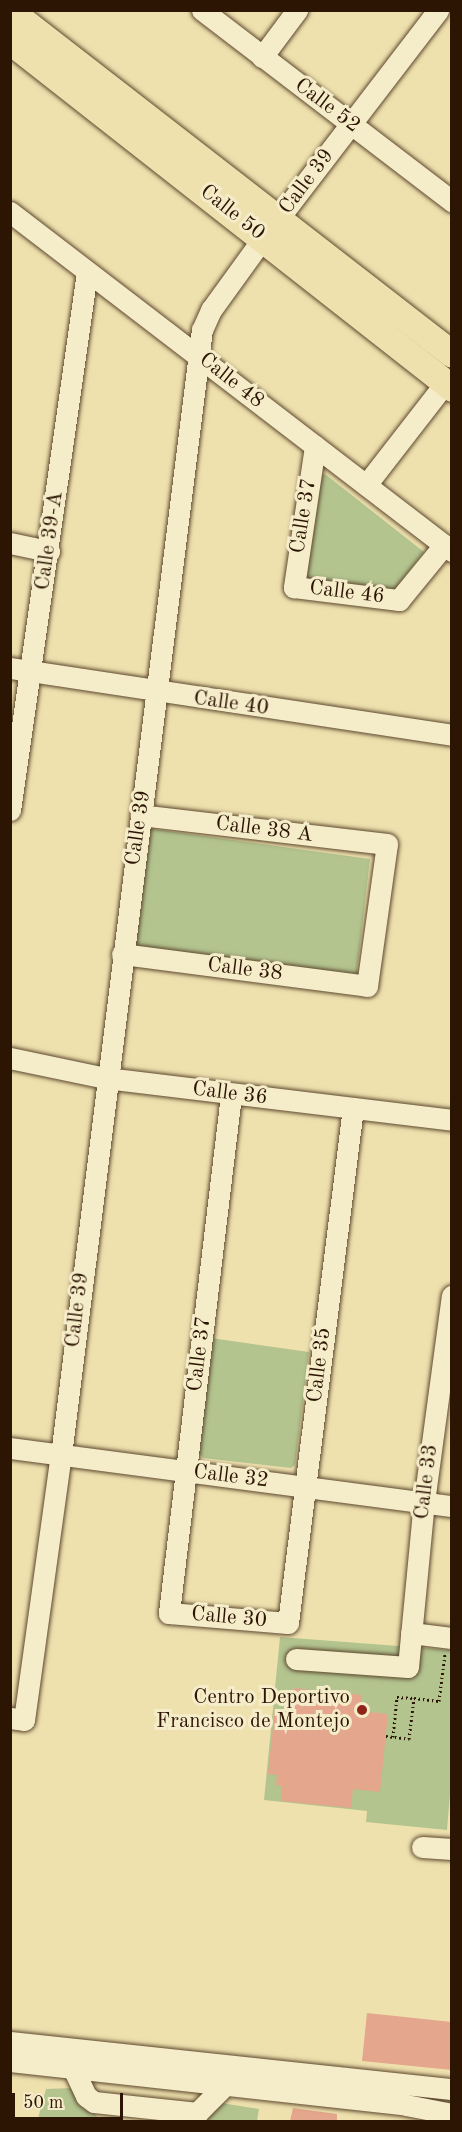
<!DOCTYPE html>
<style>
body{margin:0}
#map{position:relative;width:462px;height:2132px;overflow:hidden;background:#efe1ae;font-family:"Old Standard TT",serif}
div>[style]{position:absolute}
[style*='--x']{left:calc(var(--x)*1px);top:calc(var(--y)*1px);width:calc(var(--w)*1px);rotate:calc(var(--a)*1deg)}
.green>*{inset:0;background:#b3c48f}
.building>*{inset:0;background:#e4a68c}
.path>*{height:3px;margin-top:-1.5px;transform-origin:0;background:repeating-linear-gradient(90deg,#2c1503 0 1.5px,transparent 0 4.5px)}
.roads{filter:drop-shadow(0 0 2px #5d482e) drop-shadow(0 0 2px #5d482e)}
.minor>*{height:21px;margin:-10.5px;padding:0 10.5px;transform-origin:10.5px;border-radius:10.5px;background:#f5ecca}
.major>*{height:27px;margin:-13.5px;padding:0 13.5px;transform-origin:13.5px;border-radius:13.5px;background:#efe1ae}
.dots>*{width:16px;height:16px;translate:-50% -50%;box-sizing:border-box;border:3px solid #f5ecca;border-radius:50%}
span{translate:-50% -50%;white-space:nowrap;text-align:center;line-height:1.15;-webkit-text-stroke:6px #f5ecca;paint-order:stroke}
.street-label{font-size:21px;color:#2c1503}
.poi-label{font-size:21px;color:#2c1503}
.right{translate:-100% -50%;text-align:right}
.frame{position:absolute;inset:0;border:12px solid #2c1503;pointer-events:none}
.scale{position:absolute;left:12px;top:2093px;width:111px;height:27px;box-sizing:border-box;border:3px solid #2c1503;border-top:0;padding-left:8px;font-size:18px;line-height:21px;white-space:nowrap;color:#2c1503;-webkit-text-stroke:4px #f5ecca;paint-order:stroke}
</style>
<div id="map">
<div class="green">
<div style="clip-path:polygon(325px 474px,424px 552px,393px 592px,300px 581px,315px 479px)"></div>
<div style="clip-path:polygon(146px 828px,370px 859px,356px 980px,132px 950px)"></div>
<div style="clip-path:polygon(211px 1338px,309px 1352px,295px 1465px,291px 1468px,203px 1458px,198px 1452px)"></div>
<div style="clip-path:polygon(280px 1637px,451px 1650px,452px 1770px,447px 1830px,366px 1822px,367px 1811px,264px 1800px)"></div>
<div style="clip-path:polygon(73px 2088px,100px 2120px,116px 2121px,37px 2122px,46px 2089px)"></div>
<div style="clip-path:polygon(221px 2103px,259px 2109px,257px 2121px,205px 2122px)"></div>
</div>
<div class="building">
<div style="clip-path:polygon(294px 1688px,362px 1695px,360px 1711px,388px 1714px,380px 1792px,353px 1789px,351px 1808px,281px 1801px,282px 1786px,276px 1785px,277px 1775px,268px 1774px,275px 1709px,284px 1710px,285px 1703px,292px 1704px)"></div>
<div style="clip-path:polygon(367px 2013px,452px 2022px,452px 2070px,362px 2061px)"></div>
<div style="clip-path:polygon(293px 2108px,337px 2114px,337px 2121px,290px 2121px)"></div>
</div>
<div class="path">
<div style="--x:386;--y:1736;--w:23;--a:7"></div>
<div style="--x:409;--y:1739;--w:41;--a:-83"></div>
<div style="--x:414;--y:1698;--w:25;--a:7"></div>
<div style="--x:439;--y:1701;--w:47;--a:-82.7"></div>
<div style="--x:393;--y:1737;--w:40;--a:-84.3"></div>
<div style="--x:397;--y:1697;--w:17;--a:3"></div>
</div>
<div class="roads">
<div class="minor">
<div style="--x:202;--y:10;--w:315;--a:37.4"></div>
<div style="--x:262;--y:57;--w:59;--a:-53.3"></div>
<div style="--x:10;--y:212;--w:557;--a:37.49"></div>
<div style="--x:315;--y:446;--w:143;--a:98.5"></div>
<div style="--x:294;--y:587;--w:106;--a:7.1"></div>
<div style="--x:399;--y:600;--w:71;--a:-50.7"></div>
<div style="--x:366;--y:485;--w:129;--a:-52.2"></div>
<div style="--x:10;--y:543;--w:40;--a:12"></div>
<div style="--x:10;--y:668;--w:447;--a:8.6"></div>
<div style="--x:10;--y:810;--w:543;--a:-81.85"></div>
<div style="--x:122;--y:954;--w:247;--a:7.4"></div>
<div style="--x:367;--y:986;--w:143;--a:-82"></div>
<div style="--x:387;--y:844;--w:248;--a:-173.3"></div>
<div style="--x:10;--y:1058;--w:98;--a:11.8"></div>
<div style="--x:106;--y:1078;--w:349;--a:6.9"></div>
<div style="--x:231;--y:1095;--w:522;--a:96.83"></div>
<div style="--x:169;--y:1613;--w:119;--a:4.8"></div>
<div style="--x:288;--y:1623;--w:519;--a:-82.81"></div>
<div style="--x:10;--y:1448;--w:446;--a:7.5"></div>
<div style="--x:411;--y:1633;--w:41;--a:7"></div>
<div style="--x:296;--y:1659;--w:112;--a:4.1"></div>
<div style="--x:408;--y:1667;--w:166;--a:-84.5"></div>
<div style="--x:424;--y:1502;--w:208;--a:-82.3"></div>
<div style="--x:10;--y:1718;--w:14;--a:8"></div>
<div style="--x:24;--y:1720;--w:268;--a:-82.1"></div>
<div style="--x:61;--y:1455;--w:1134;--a:-82.86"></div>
<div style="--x:202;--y:330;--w:22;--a:-66"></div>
<div style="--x:211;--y:310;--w:80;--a:-54.1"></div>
<div style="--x:258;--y:245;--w:296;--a:-52.5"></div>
<div style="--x:422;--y:1847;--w:30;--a:4"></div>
<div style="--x:10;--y:2042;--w:444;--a:6.1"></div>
<div style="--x:10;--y:2061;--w:398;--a:6.3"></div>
<div style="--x:406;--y:2105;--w:47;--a:11.1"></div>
<div style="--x:73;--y:2068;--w:31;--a:65"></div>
<div style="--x:86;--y:2096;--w:10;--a:37"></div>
<div style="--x:94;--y:2102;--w:104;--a:6.1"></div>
<div style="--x:197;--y:2113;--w:40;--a:-45"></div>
</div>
<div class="major">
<div style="--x:10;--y:11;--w:559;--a:37.81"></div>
<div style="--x:10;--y:41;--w:562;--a:38.13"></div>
</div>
</div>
<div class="dots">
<div style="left:362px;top:1710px;background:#8f2418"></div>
</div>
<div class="street-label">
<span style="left:327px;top:106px;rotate:37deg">Calle 52</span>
<span style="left:307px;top:182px;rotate:-53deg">Calle 39</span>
<span style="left:232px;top:213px;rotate:38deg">Calle 50</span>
<span style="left:231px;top:381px;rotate:38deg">Calle 48</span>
<span style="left:304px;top:516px;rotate:-81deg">Calle 37</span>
<span style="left:50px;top:541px;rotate:-82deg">Calle 39-A</span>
<span style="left:347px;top:593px;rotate:7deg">Calle 46</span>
<span style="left:231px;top:704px;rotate:8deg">Calle 40</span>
<span style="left:139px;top:828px;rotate:-82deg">Calle 39</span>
<span style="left:264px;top:830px;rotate:7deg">Calle 38 A</span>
<span style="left:245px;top:970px;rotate:7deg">Calle 38</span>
<span style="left:230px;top:1094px;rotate:7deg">Calle 36</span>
<span style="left:78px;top:1310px;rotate:-83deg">Calle 39</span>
<span style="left:200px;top:1354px;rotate:-83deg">Calle 37</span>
<span style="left:320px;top:1365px;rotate:-83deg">Calle 35</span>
<span style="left:231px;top:1477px;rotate:7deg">Calle 32</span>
<span style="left:427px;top:1482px;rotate:-83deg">Calle 33</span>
<span style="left:229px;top:1618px;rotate:5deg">Calle 30</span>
</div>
<div class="poi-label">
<span class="right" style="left:350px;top:1710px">Centro Deportivo<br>Francisco de Montejo</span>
</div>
<div class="frame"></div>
<div class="scale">50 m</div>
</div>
